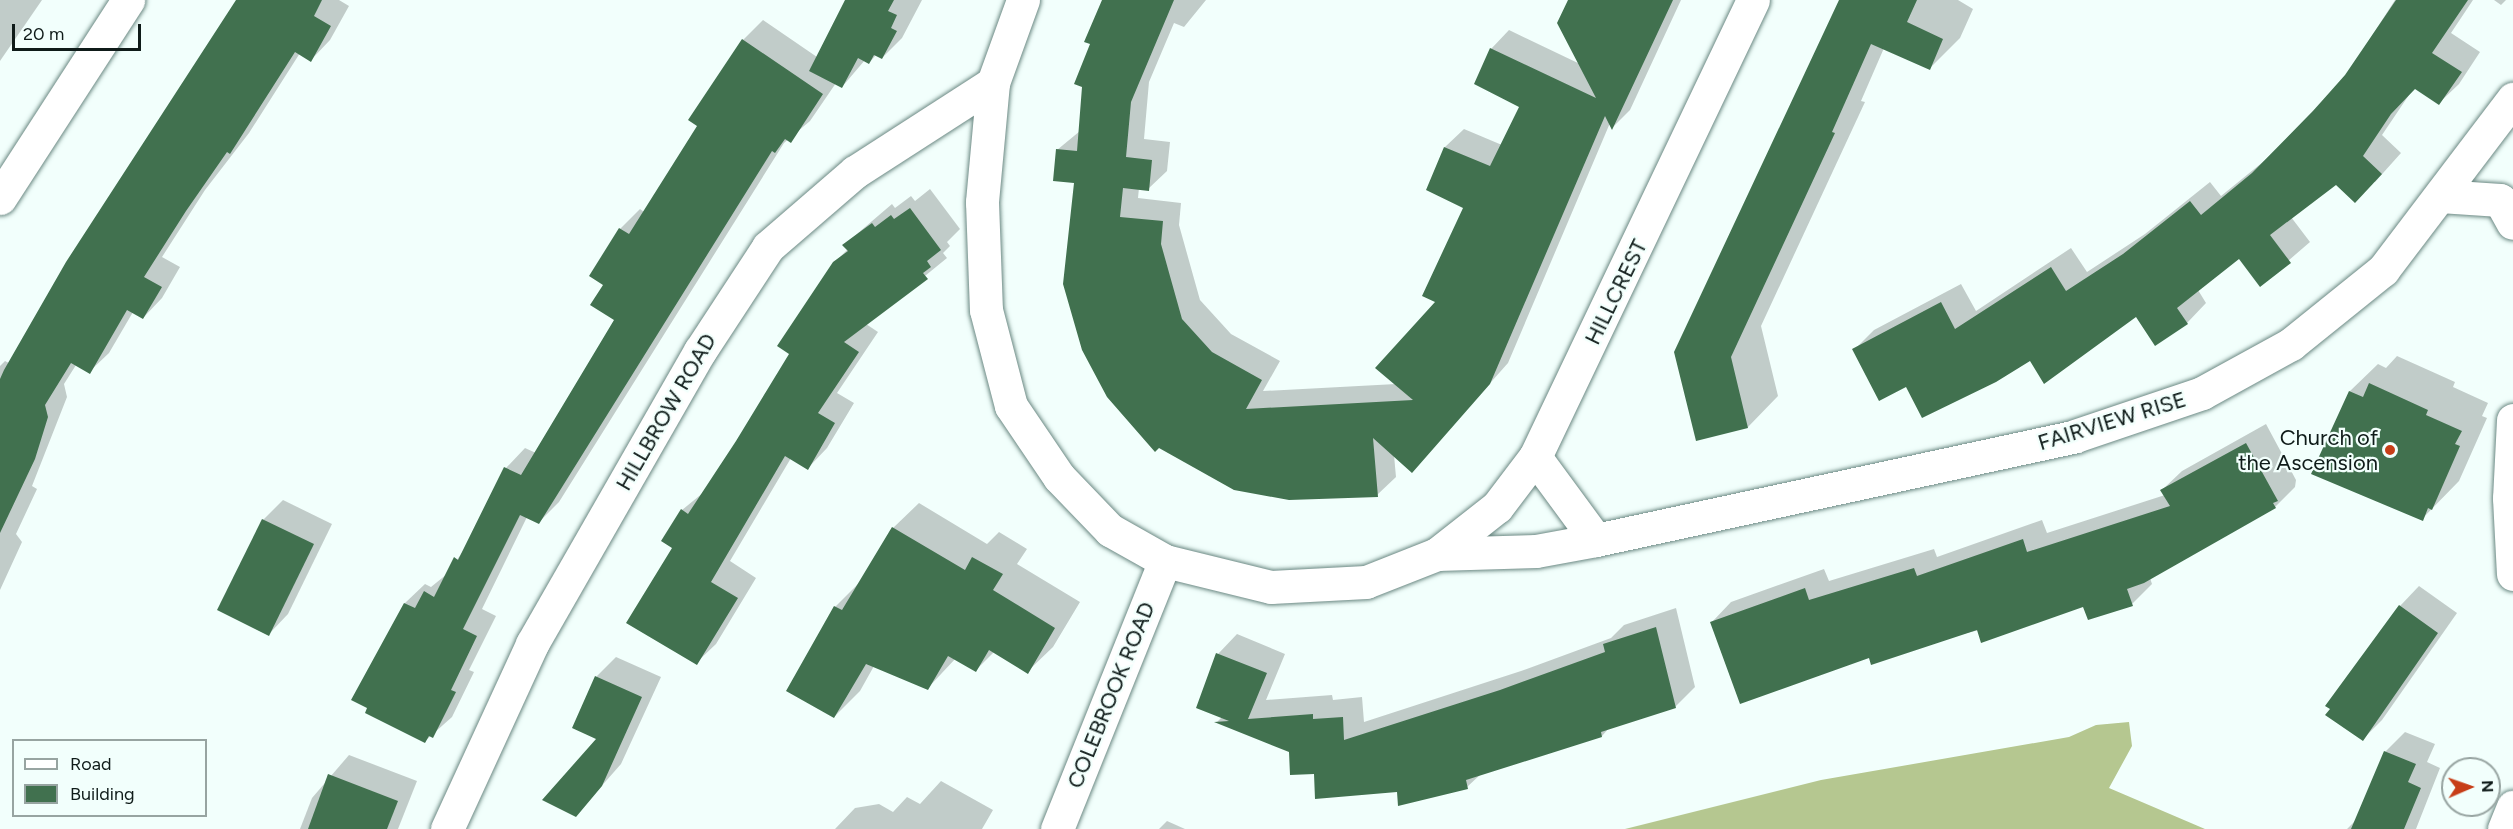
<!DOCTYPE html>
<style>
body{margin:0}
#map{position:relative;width:2513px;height:829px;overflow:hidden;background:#f2fffc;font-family:Figtree,sans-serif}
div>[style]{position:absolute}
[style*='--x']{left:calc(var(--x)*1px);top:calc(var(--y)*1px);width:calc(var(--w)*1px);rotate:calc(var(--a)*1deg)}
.forest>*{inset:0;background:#b5c790}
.shadow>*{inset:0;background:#0003}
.building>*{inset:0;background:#41714f}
.roads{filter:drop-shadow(0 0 2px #6b8983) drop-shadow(0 0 2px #6b8983)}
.minor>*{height:33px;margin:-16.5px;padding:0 16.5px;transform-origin:16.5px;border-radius:16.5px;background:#fff}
.dots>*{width:16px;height:16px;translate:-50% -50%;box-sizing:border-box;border:3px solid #f2fffc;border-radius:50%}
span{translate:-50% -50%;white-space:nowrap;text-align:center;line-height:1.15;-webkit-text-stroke:4.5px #f2fffc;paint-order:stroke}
.street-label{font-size:22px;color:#0f1b19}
.poi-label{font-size:22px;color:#0f1b19}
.right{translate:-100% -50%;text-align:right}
.legend{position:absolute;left:12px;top:739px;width:195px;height:78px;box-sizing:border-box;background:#f2fffc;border:2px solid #97a4a1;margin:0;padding:8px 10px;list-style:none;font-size:18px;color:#0f1b19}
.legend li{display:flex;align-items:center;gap:12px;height:30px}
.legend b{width:30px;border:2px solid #97a4a1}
.north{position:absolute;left:2441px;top:757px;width:60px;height:60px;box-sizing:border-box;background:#f2fffc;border:2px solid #97a4a1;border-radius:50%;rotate:88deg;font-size:16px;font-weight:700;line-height:24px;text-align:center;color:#0f1b19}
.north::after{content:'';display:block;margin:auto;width:21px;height:27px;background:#c73e18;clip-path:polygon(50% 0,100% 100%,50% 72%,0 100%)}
.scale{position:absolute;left:12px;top:24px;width:129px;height:27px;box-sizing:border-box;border:3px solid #0f1b19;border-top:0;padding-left:8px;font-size:18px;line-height:21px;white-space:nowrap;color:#0f1b19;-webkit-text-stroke:4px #f2fffc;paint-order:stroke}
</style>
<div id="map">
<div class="forest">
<div style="clip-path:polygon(2129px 722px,2132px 746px,2109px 788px,2205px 829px,1625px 829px,1821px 780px,2069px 737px,2096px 725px)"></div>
</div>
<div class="shadow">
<div style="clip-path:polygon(0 0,42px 0,0 61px)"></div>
<div style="clip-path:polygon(244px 0,339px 0,349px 6px,330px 40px,311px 60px,300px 53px,249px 133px,205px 190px,162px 257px,180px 267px,162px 298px,143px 318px,133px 312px,109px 353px,89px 372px,76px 365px,64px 384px,67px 397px,32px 486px,37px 489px,16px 534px,22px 542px,0 590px,0 366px,5px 361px,11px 364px)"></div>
<div style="clip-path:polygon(850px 0,922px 0,902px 38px,882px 58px,876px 55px,869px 63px,865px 60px,842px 87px,836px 83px,810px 121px,784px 143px,559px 502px,539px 522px,527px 517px,482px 609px,496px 616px,469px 670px,474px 672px,452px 717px,425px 741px,354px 700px,405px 603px,425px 584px,431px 587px,447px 574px,466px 547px,506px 468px,525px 448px,536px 453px,616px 320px,605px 285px,620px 229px,640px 209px,644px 212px,699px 126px,743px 40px,763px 20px,817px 57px)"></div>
<div style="clip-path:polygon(1107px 0,1206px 0,1184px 27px,1174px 23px,1149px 82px,1144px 139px,1170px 142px,1167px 171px,1148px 189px,1139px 188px,1138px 198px,1181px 203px,1179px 225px,1200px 300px,1231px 334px,1280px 361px,1263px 391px,1396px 384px,1438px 301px,1465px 207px,1428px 190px,1445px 147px,1464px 129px,1502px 145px,1521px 106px,1491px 49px,1509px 30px,1580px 64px,1570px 0,1681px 0,1630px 110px,1612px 128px,1610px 123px,1508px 363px,1412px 471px,1394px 455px,1396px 477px,1377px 495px,1159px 446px,1075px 182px,1057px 150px,1080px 131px)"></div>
<div style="clip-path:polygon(1841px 0,1958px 0,1973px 9px,1960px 38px,1929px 69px,1884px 48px,1861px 101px,1865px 102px,1761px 326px,1778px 396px,1748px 427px,1697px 440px)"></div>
<div style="clip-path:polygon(2395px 0,2473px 0,2451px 33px,2480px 52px,2459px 84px,2439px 103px,2416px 87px,2411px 92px,2382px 135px,2401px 153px,2375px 182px,2336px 183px,2291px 217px,2310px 242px,2260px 285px,2239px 257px,2198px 290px,2206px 303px,2187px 323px,2136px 315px,2030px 359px,1906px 384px,1854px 350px,1874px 330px,1961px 284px,1976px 311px,2071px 248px,2087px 272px,2145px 234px,2210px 182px,2221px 196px,2269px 157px,2346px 76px)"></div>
<div style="clip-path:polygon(2494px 0,2506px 0,2501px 5px)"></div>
<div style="clip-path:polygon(930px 189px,960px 229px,947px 242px,950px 246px,943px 253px,947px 258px,866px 324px,878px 332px,837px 393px,854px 403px,827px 448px,808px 468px,791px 458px,730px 561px,756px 578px,716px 644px,696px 663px,674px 547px,682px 510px,704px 492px,737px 442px,791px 353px,834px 263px,848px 249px,844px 245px,892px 204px,895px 208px,911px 196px,915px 201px)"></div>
<div style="clip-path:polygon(2397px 356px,2455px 382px,2453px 387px,2488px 403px,2482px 416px,2487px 418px,2459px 481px,2422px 519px,2313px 474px,2350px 391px,2378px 364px,2386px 368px)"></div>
<div style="clip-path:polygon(2266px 424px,2296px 480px,2295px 487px,2275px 507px,2150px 578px,2152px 584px,2132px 604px,2084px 605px,1870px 656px,1712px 622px,1731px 602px,1824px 569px,1829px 581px,1934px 549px,1937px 557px,2042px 520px,2047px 533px,2165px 495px,2162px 490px,2182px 471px)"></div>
<div style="clip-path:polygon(283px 500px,332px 524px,288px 614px,269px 634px,219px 609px,263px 520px)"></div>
<div style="clip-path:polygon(919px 503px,987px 544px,999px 532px,1027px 549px,1017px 564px,1080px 602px,1053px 647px,1027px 672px,994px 652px,976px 670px,956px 658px,927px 689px,874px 666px,860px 691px,834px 717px,788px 691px,835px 607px,861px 581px,893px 528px)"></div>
<div style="clip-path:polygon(2419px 586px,2457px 613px,2382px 720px,2363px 739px,2400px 606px)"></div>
<div style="clip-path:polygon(1676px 608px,1695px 687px,1675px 707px,1609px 728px,1602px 736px,1481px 774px,1467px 787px,1399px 791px,1315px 772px,1290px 751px,1217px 722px,1222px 717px,1218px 654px,1237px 634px,1285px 654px,1266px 700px,1332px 695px,1333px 700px,1362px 697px,1364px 722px,1521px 671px,1611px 638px,1624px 625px)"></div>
<div style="clip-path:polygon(616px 657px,661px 677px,621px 764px,576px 815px,599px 738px,574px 727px,597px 676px)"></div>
<div style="clip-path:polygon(2405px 732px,2435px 744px,2427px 762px,2440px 768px,2416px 829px,2347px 829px,2356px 820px,2385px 752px)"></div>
<div style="clip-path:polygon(349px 755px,417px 781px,398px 829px,300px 829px,312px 798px)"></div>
<div style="clip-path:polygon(941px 781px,993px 810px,982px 829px,835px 829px,855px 808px,879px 804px,893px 812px,907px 797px,920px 804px)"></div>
<div style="clip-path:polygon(1167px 821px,1185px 829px,1159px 829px)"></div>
</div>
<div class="building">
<div style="clip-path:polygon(236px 0,322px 0,314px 16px,331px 26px,311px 62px,295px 52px,230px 154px,227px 152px,186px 211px,144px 277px,162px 287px,143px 319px,127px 310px,90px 374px,71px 363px,45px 405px,48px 417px,35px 459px,0 533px,0 379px,4px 370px,66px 262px)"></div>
<div style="clip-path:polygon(845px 0,894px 0,888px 11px,897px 15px,891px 28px,897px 31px,882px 59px,874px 55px,869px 64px,858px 58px,842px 88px,809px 71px)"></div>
<div style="clip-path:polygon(1102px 0,1174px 0,1131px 102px,1126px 157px,1152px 160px,1149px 191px,1123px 188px,1120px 217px,1163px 221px,1161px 244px,1182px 319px,1212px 352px,1262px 380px,1246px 409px,1413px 400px,1375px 368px,1435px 302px,1422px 296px,1463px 208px,1426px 190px,1444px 147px,1490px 166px,1519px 107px,1474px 84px,1490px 48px,1596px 98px,1557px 23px,1568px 0,1673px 0,1612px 130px,1605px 116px,1490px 384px,1412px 473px,1373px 438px,1378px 497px,1289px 500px,1234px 490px,1159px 448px,1155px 452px,1107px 397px,1082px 350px,1063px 284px,1074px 183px,1053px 181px,1056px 149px,1077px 151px,1082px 87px,1074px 84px,1090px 44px,1084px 42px)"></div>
<div style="clip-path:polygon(1839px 0,1917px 0,1907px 22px,1943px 39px,1930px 70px,1871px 44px,1832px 132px,1835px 133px,1731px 357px,1748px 428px,1696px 441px,1674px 352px)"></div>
<div style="clip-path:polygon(2396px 0,2468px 0,2432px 53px,2462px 72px,2439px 105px,2415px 89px,2391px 114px,2363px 156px,2382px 174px,2355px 203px,2336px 185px,2270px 235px,2291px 263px,2260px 287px,2239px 259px,2177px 308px,2188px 324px,2155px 346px,2136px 317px,2044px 384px,2030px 361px,1996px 382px,1922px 418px,1906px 387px,1879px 401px,1852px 349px,1941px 302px,1955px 329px,2051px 267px,2066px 291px,2123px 254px,2190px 201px,2201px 215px,2252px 173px,2313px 111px,2345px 75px)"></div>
<div style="clip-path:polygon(742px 39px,823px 94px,791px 143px,785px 139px,775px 153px,772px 151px,539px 524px,520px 515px,463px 629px,477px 636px,451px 690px,456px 692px,433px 738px,429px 736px,425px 743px,365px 713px,367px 708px,351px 700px,404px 603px,415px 608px,424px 591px,434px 597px,454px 557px,458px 560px,504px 467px,521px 475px,614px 320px,590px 305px,603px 285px,589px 276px,619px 228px,629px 234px,697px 126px,688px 120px)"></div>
<div style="clip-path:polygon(910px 208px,941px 250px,927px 261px,931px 267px,923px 273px,928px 279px,844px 342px,859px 352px,818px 413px,835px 423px,808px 470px,785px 456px,711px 582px,738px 598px,697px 665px,626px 623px,672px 548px,661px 541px,681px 509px,688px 514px,736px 441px,789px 354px,777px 346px,833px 262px,848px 251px,842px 245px,872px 223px,875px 227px,891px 215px,894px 219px)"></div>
<div style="clip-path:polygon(2369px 383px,2428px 410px,2426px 415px,2462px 431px,2455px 444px,2460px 446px,2432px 510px,2428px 508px,2423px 521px,2311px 474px,2349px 391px,2363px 397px)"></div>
<div style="clip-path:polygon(2246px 443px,2278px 501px,2273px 503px,2276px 508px,2144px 583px,2127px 589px,2133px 606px,2088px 620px,2083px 607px,1981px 643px,1977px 630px,1871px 665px,1869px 658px,1740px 704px,1710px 622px,1805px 588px,1809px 600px,1914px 568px,1917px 576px,2023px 539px,2027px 552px,2170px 506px,2160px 490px)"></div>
<div style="clip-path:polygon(262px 519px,314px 544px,269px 636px,217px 610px)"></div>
<div style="clip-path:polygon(892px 527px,965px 570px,972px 557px,1003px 574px,993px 590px,1055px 628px,1028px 674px,989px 650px,976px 672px,948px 656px,928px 690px,866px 664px,834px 718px,786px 691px,834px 606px,842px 610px)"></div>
<div style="clip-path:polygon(2399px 605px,2438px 633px,2363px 741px,2325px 715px,2330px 709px,2325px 706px)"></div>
<div style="clip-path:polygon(1656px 627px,1676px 708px,1601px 732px,1602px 737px,1466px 780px,1468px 789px,1398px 806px,1397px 792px,1315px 799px,1314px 774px,1290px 775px,1289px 752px,1214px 722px,1229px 721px,1196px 708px,1216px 653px,1267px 673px,1248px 719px,1313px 714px,1313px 719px,1343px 717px,1344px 740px,1500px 690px,1605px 652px,1603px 644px)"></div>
<div style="clip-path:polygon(595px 676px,642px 697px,602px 786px,576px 817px,542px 800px,596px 739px,572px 728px)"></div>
<div style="clip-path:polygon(2384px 751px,2416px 764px,2408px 782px,2421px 788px,2404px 829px,2351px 829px)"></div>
<div style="clip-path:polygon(328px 774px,398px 801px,387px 829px,308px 829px)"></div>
</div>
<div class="roads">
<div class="minor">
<div style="--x:1023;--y:0;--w:88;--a:109.9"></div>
<div style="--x:993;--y:83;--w:120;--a:95.3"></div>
<div style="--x:982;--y:202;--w:108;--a:87.9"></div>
<div style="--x:986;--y:310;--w:99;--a:75.4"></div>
<div style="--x:1011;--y:406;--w:86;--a:55.9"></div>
<div style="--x:1059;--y:477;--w:74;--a:46.1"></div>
<div style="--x:1110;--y:530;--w:63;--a:29.4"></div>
<div style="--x:1165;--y:561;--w:109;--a:13.8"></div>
<div style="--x:1271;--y:587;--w:95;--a:-3"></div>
<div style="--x:1366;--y:582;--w:76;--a:-21.5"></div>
<div style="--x:1437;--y:554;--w:76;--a:-38.1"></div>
<div style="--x:1497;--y:507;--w:63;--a:-52.8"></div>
<div style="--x:1535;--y:457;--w:506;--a:-64.5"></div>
<div style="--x:2440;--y:196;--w:60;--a:3.8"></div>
<div style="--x:2500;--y:200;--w:26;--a:61"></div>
<div style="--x:0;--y:198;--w:236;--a:-57.1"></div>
<div style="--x:2513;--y:420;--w:78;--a:92.9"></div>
<div style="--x:2509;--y:498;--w:76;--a:87"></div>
<div style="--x:1535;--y:457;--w:103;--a:53.7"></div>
<div style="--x:1437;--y:554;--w:99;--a:-1.7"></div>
<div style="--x:1536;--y:551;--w:61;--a:-10.4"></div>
<div style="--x:1596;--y:540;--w:490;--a:-12.2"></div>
<div style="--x:2075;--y:436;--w:134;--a:-18.7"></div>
<div style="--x:2202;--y:393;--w:102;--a:-28.8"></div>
<div style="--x:2291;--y:344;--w:118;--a:-38.8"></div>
<div style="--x:2383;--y:270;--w:215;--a:-52.8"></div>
<div style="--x:447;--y:829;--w:204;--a:-65.3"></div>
<div style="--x:532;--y:644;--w:338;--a:-60.2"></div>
<div style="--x:700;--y:351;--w:124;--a:-56.8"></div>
<div style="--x:768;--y:247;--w:115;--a:-40.8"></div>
<div style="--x:855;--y:172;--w:164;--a:-32.8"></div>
<div style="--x:1057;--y:829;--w:289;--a:-68.1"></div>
<div style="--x:2504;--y:829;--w:24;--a:-68"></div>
</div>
</div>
<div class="dots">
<div style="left:2390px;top:450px;background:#c73e18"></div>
</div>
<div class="street-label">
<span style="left:1616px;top:292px;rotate:-64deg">HILLCREST</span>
<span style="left:666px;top:412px;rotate:-60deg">HILLBROW ROAD</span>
<span style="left:2112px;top:421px;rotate:-17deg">FAIRVIEW RISE</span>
<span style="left:1111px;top:695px;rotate:-68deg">COLEBROOK ROAD</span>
</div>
<div class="poi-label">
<span class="right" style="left:2378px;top:450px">Church of<br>the Ascension</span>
</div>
<ul class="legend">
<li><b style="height:8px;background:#fff"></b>Road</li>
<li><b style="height:16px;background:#41714f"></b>Building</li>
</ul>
<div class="north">N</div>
<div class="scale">20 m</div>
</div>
